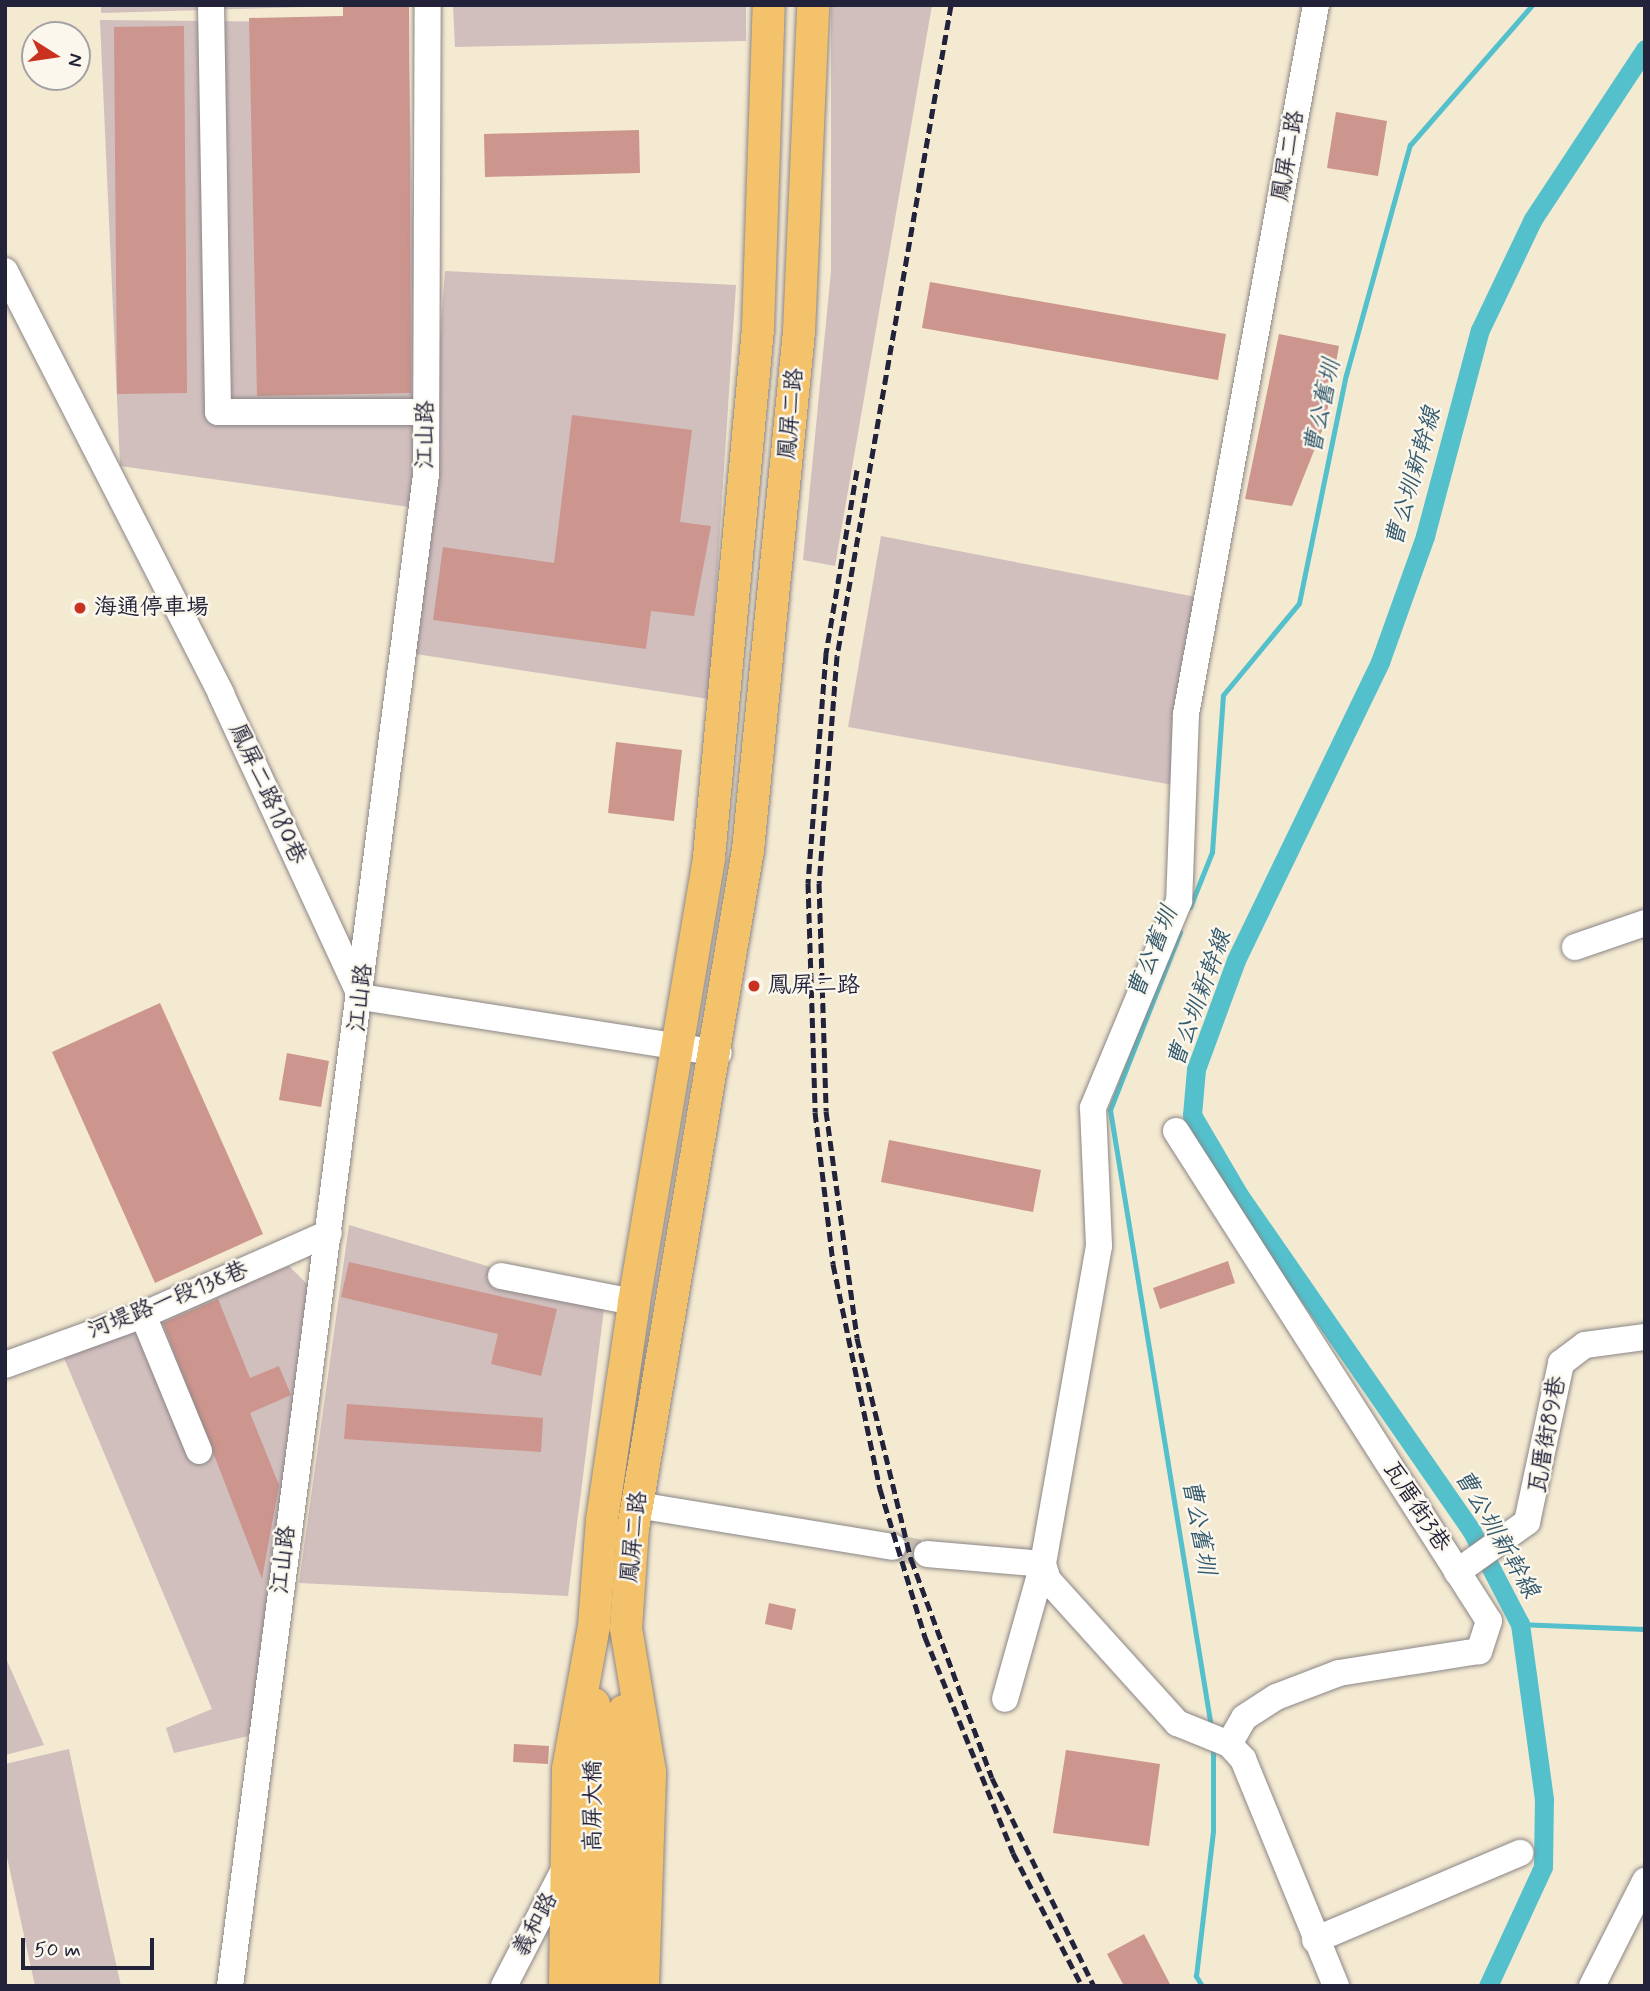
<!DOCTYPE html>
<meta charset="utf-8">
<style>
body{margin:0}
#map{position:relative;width:1650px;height:1991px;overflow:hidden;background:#f4e9d1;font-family:Mynerve,"LXGW WenKai TC",sans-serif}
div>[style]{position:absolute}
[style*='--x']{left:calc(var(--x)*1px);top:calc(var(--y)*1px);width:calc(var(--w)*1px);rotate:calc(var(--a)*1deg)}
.industrial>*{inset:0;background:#d1bfbe}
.stream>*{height:5px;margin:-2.5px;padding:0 2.5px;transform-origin:2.5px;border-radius:2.5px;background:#53c0cc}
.canal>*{height:19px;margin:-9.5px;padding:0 9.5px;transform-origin:9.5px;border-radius:9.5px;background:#53c0cc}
.building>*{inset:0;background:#cc958d}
.minor-tunnel>*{height:26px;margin-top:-13px;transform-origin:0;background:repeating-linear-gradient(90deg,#cac1b3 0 26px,transparent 0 39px)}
.roads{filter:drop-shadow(0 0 2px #8b8686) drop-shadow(0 0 2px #8b8686)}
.minor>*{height:26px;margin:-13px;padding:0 13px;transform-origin:13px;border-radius:13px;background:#fff}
.major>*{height:32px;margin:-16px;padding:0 16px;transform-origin:16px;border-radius:16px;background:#f4c26a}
.rail>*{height:5px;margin-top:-2.5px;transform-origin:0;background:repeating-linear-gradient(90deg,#22223b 0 10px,transparent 0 15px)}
.dots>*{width:19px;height:19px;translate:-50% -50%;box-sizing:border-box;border:4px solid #fbf7ec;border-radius:50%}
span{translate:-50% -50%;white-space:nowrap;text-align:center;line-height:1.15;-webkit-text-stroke:5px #fbf7ec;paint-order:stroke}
.street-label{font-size:23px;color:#22223b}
.poi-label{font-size:23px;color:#22223b}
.left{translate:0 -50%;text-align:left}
.water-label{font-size:24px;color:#33596e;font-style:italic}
.frame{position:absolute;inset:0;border:7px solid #22223b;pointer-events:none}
.north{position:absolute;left:21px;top:21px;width:70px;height:70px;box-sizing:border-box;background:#fbf7ec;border:2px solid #a4a2a5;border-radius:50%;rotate:102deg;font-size:19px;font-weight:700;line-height:28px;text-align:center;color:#22223b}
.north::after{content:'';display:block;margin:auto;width:24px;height:32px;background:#c8321e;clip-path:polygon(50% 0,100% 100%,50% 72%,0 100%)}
.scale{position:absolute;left:21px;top:1938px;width:133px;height:32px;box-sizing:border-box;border:4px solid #22223b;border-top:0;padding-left:9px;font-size:21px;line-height:24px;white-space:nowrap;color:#22223b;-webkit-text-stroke:5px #fbf7ec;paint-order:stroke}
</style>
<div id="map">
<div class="industrial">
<div style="clip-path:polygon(101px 5px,372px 5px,101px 13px)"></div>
<div style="clip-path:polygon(453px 5px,746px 5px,746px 41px,455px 47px)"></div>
<div style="clip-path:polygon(831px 5px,932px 5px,835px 566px,803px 560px,831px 271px)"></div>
<div style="clip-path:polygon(100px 20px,408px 23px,418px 436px,409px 507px,120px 466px)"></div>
<div style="clip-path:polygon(445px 271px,736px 285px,709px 699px,416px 654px)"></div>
<div style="clip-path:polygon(881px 536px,1196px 597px,1173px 785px,848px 727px)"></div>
<div style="clip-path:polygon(349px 1225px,605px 1301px,568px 1596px,299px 1583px)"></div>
<div style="clip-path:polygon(289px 1266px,311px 1288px,253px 1735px,174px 1753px,166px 1728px,212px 1709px,64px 1358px)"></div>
<div style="clip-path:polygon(5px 1656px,44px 1745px,5px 1755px)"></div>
<div style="clip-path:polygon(69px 1749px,83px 1816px,121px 1986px,35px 1986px,5px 1848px,5px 1764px)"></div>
</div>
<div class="stream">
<div style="--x:1190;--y:907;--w:59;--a:-68.2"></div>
<div style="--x:1212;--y:852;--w:157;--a:-86"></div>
<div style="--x:1223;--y:695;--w:119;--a:-50.4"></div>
<div style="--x:1299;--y:603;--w:233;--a:-78.4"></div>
<div style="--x:1346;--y:375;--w:239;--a:-74.5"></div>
<div style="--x:1410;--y:145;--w:186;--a:-48.9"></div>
<div style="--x:1180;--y:932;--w:191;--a:111.5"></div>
<div style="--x:1110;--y:1110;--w:625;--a:80.7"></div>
<div style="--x:1520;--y:1624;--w:125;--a:2.3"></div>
<div style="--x:1202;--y:1986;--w:12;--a:-121"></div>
<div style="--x:1196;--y:1976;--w:146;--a:-83.3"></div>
<div style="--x:1213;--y:1831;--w:84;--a:-90"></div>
</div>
<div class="canal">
<div style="--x:1488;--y:1986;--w:131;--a:-65.2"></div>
<div style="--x:1543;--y:1867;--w:68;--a:-89.2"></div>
<div style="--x:1544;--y:1799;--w:177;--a:-97.8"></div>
<div style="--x:1520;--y:1624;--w:106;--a:-117.5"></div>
<div style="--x:1471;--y:1530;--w:407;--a:-124.7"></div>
<div style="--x:1239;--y:1195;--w:93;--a:-120.4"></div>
<div style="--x:1192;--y:1115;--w:46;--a:-85"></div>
<div style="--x:1196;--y:1069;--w:116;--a:-69.8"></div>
<div style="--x:1236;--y:960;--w:331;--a:-64.2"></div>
<div style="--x:1380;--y:662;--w:134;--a:-70.3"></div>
<div style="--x:1425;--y:536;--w:213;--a:-75.1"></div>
<div style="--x:1480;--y:330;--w:123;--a:-64.5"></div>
<div style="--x:1533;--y:219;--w:204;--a:-56.6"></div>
</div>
<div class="building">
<div style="clip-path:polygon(343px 5px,409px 5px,411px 393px,257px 396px,249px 18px,343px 16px)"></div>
<div style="clip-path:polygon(184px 26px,187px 393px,117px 394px,114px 27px)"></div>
<div style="clip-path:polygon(1336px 112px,1387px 121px,1378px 176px,1327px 168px)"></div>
<div style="clip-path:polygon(639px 130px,640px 173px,485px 177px,484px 134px)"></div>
<div style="clip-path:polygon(930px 282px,1226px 334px,1218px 380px,922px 328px)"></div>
<div style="clip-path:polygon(1279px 334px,1339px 346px,1325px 423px,1292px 506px,1245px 499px)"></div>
<div style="clip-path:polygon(572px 415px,692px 430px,680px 522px,711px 526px,694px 616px,651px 611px,646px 649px,433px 620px,443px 547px,554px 563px)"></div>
<div style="clip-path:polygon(616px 742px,682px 750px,674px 821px,608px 813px)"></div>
<div style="clip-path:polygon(160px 1003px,263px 1234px,155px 1283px,52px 1052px)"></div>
<div style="clip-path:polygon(287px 1053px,329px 1061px,321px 1107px,279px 1100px)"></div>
<div style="clip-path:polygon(889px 1140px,1041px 1170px,1033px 1212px,881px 1182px)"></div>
<div style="clip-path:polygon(1228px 1261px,1235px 1283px,1160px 1309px,1153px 1288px)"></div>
<div style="clip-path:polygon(349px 1262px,557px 1309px,541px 1376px,491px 1364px,498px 1334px,341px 1297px)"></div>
<div style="clip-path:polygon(218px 1299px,250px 1378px,279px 1366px,291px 1395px,250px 1413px,279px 1485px,262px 1579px,163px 1323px)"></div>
<div style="clip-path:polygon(347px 1404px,543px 1418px,541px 1452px,344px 1439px)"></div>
<div style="clip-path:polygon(769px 1603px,796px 1609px,792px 1630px,765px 1624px)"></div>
<div style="clip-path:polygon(514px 1744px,549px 1746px,548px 1764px,513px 1762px)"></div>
<div style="clip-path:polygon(1066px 1750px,1160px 1764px,1149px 1846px,1053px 1833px)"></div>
<div style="clip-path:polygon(1144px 1934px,1171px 1986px,1124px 1986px,1107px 1954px)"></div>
</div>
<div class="minor-tunnel">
<div style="--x:893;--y:1547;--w:35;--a:12"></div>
</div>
<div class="roads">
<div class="minor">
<div style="--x:211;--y:5;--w:407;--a:89"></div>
<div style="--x:218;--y:412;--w:208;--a:0"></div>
<div style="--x:1316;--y:5;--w:721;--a:100.39"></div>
<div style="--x:1186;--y:714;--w:187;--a:92.1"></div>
<div style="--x:1179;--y:901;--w:224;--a:112.6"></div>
<div style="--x:1093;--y:1108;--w:138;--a:87.5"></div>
<div style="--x:1099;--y:1246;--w:323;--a:100"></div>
<div style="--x:1043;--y:1564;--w:17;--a:73"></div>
<div style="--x:1048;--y:1580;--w:193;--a:47.9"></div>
<div style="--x:1177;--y:1723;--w:56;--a:22"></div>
<div style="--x:1229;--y:1744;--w:21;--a:47"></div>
<div style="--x:1243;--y:1759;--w:245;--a:67.7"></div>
<div style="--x:5;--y:271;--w:475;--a:62.9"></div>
<div style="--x:221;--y:694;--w:334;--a:65.2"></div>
<div style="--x:361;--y:997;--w:362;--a:8.9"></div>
<div style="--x:1575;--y:947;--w:74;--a:-18.9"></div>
<div style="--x:1176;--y:1131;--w:581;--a:57.43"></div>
<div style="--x:1489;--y:1621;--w:32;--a:108"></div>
<div style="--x:1479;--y:1651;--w:142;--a:171.1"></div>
<div style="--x:1339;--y:1673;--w:67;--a:159.1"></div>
<div style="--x:1276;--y:1697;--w:38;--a:147"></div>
<div style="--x:1244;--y:1718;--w:30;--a:120"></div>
<div style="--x:501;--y:1276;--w:136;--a:11.1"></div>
<div style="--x:143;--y:1315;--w:147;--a:67.6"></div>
<div style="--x:5;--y:1365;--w:147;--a:-19.9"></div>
<div style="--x:143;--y:1315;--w:203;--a:-23.8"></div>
<div style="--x:637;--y:1505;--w:259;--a:9.3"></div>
<div style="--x:927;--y:1554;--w:116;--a:4.9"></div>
<div style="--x:1043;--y:1564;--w:140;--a:105.7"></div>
<div style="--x:1457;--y:1572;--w:86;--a:-35.5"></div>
<div style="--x:1527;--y:1522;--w:163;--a:-77.9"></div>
<div style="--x:1561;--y:1363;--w:30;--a:-37"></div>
<div style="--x:1585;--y:1345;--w:61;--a:-7.6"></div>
<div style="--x:1315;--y:1940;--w:223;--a:-23"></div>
<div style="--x:230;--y:1986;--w:1524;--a:-82.61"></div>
<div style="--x:426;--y:475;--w:470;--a:-89.8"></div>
<div style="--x:504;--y:1986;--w:135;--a:-62.7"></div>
<div style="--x:1592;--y:1986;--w:118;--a:-63.2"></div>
</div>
<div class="major">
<div style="--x:594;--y:1704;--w:282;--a:89.8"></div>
<div style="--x:565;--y:1986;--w:217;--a:-89.2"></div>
<div style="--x:568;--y:1769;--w:145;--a:-79.7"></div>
<div style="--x:594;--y:1626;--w:106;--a:-85.7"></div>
<div style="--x:602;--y:1520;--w:220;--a:-81.6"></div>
<div style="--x:634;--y:1302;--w:451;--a:-80.4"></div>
<div style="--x:709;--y:857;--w:530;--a:-84.7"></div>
<div style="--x:758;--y:329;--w:324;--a:-88.1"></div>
<div style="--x:620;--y:1986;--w:275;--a:-89.2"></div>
<div style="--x:643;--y:1986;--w:214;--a:-88.1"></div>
<div style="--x:650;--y:1772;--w:146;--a:-99.5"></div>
<div style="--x:626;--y:1628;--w:99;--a:-86"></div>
<div style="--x:633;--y:1529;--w:689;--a:-80.39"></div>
<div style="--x:748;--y:850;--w:521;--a:-84.38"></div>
<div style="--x:799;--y:332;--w:327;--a:-87.5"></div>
</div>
</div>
<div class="rail">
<div style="--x:951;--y:5;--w:661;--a:99.93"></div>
<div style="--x:837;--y:656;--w:228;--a:94.5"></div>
<div style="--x:819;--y:883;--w:228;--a:88.2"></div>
<div style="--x:826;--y:1111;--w:229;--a:82.2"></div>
<div style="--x:857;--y:1338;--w:228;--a:76.3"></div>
<div style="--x:911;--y:1559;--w:233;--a:69.7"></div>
<div style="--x:992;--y:1778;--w:232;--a:63.9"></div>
<div style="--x:857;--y:470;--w:187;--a:99.6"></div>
<div style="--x:826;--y:654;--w:230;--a:94.5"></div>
<div style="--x:808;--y:883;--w:229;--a:88.2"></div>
<div style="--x:815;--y:1112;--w:153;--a:83.2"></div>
<div style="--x:833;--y:1264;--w:230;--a:78.2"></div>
<div style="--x:880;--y:1489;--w:155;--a:73.1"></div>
<div style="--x:925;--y:1637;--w:233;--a:67.8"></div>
<div style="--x:1013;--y:1853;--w:150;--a:62.6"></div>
</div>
<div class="dots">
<div style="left:80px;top:608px;background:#c8321e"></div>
<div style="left:754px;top:986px;background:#c8321e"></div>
</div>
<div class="street-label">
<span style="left:1289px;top:156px;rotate:-80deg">鳳屏二路</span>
<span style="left:792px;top:414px;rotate:-85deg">鳳屏二路</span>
<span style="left:426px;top:435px;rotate:-89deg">江山路</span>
<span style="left:267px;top:794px;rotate:65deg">鳳屏二路180巷</span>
<span style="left:361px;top:998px;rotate:-83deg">江山路</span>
<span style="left:168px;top:1301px;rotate:-22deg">河堤路一段138巷</span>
<span style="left:1548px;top:1435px;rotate:-80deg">瓦厝街89巷</span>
<span style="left:1416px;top:1507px;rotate:57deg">瓦厝街3巷</span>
<span style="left:635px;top:1537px;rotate:-84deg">鳳屏二路</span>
<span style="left:284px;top:1560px;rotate:-83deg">江山路</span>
<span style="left:594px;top:1806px;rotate:-90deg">高屏大橋</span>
<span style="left:536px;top:1925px;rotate:-62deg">義和路</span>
</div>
<div class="poi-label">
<span class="left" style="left:94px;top:608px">海通停車場</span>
<span class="left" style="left:768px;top:986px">鳳屏二路</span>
</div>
<div class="water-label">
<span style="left:1323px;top:407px;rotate:-78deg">曹公舊圳</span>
<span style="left:1414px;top:477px;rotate:-74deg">曹公圳新幹線</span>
<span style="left:1153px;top:953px;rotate:-68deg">曹公舊圳</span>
<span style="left:1200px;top:999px;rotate:-70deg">曹公圳新幹線</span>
<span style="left:1198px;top:1527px;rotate:80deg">曹公舊圳</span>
<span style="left:1496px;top:1534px;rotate:60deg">曹公圳新幹線</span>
</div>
<div class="frame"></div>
<div class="north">N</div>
<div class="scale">50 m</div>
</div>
